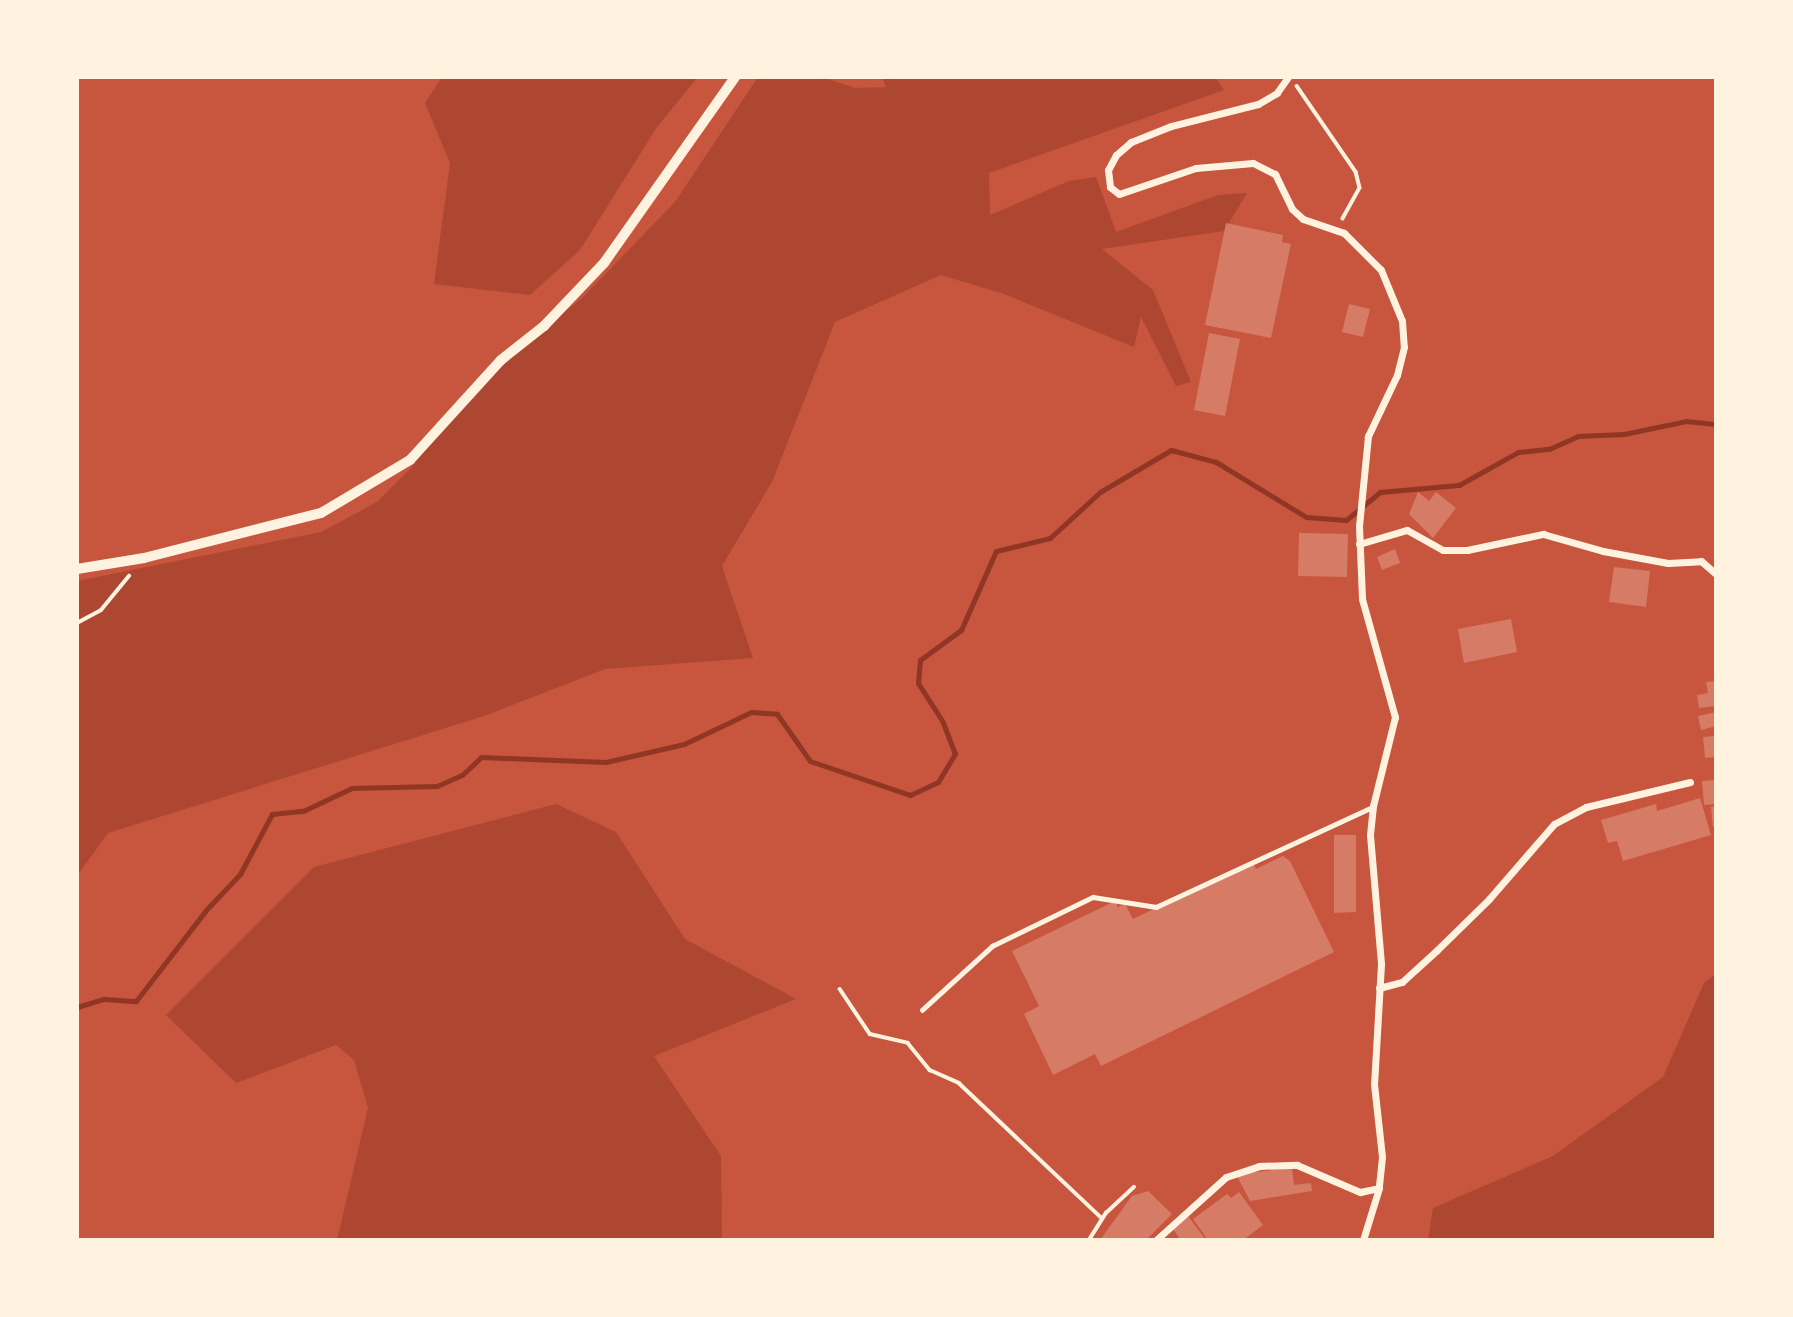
<!DOCTYPE html>
<style>
body{margin:0}
#map{position:relative;width:1793px;height:1317px;overflow:hidden;background:#c8553d;font-family:Barlow,sans-serif}
div>[style]{position:absolute}
[style*='--x']{left:calc(var(--x)*1px);top:calc(var(--y)*1px);width:calc(var(--w)*1px);rotate:calc(var(--a)*1deg)}
.green>*{inset:0;background:#ae4732}
.stream>*{height:5px;margin:-2.5px;padding:0 2.5px;transform-origin:2.5px;border-radius:2.5px;background:#8f3625}
.building>*{inset:0;background:#d67c66}
.path>*{height:3.5px;margin:-1.75px;padding:0 1.75px;transform-origin:1.75px;border-radius:1.75px;background:#fff3e0}
.service>*{height:4.5px;margin:-2.25px;padding:0 2.25px;transform-origin:2.25px;border-radius:2.25px;background:#fff3e0}
.minor>*{height:7px;margin:-3.5px;padding:0 3.5px;transform-origin:3.5px;border-radius:3.5px;background:#fff3e0}
.tertiary>*{height:10px;margin:-5px;padding:0 5px;transform-origin:5px;border-radius:5px;background:#fff3e0}
span{translate:-50% -50%;white-space:nowrap;text-align:center;line-height:1.15;-webkit-text-stroke:5px #fff3e0;paint-order:stroke}
.frame{position:absolute;inset:0;border:79px solid #fff3e0;pointer-events:none}
</style>
<div id="map">
<div class="green">
<div style="clip-path:polygon(442px 77px,698px 77px,657px 127px,580px 250px,530px 295px,434px 284px,450px 163px,425px 103px)"></div>
<div style="clip-path:polygon(758px 77px,822px 77px,855px 88px,886px 87px,882px 77px,1215px 77px,1224px 90px,989px 173px,990px 215px,1069px 181px,1096px 177px,1116px 232px,1218px 195px,1247px 193px,1224px 231px,1102px 249px,1153px 290px,1191px 382px,1176px 386px,1141px 317px,1134px 347px,1004px 294px,941px 275px,835px 322px,772px 482px,722px 566px,753px 658px,605px 669px,484px 716px,108px 833px,77px 876px,77px 581px,321px 532px,377px 502px,411px 468px,485px 372px,581px 299px,675px 202px)"></div>
<div style="clip-path:polygon(556px 804px,616px 832px,685px 939px,796px 999px,654px 1056px,721px 1156px,722px 1240px,337px 1240px,368px 1108px,354px 1060px,336px 1045px,236px 1083px,166px 1015px,314px 867px)"></div>
<div style="clip-path:polygon(1716px 974px,1716px 1240px,1428px 1240px,1433px 1208px,1553px 1156px,1663px 1077px,1704px 983px)"></div>
</div>
<div class="stream">
<div style="--x:77;--y:1007;--w:28;--a:-17"></div>
<div style="--x:104;--y:999;--w:32;--a:4"></div>
<div style="--x:136;--y:1001;--w:115;--a:-52.4"></div>
<div style="--x:206;--y:910;--w:50;--a:-46.6"></div>
<div style="--x:240;--y:874;--w:68;--a:-61.9"></div>
<div style="--x:272;--y:814;--w:31;--a:-6"></div>
<div style="--x:303;--y:811;--w:54;--a:-25.1"></div>
<div style="--x:352;--y:788;--w:85;--a:-1.3"></div>
<div style="--x:437;--y:786;--w:27;--a:-24"></div>
<div style="--x:462;--y:775;--w:26;--a:-43"></div>
<div style="--x:481;--y:757;--w:125;--a:2.3"></div>
<div style="--x:606;--y:762;--w:80;--a:-13"></div>
<div style="--x:684;--y:744;--w:74;--a:-25.5"></div>
<div style="--x:751;--y:712;--w:26;--a:4"></div>
<div style="--x:777;--y:714;--w:57;--a:54.9"></div>
<div style="--x:810;--y:761;--w:106;--a:18.8"></div>
<div style="--x:910;--y:795;--w:31;--a:-25"></div>
<div style="--x:938;--y:782;--w:33;--a:-59"></div>
<div style="--x:955;--y:754;--w:34;--a:-111"></div>
<div style="--x:943;--y:722;--w:46;--a:-122.7"></div>
<div style="--x:918;--y:683;--w:23;--a:-85"></div>
<div style="--x:920;--y:660;--w:51;--a:-36.2"></div>
<div style="--x:961;--y:630;--w:86;--a:-66.1"></div>
<div style="--x:996;--y:551;--w:56;--a:-13.5"></div>
<div style="--x:1050;--y:538;--w:68;--a:-42.6"></div>
<div style="--x:1100;--y:492;--w:82;--a:-30.6"></div>
<div style="--x:1171;--y:450;--w:47;--a:14.9"></div>
<div style="--x:1216;--y:462;--w:105;--a:31.4"></div>
<div style="--x:1306;--y:517;--w:40;--a:4.3"></div>
<div style="--x:1346;--y:520;--w:44;--a:-39.5"></div>
<div style="--x:1380;--y:492;--w:79;--a:-5.1"></div>
<div style="--x:1459;--y:485;--w:68;--a:-29.2"></div>
<div style="--x:1518;--y:452;--w:31;--a:-6"></div>
<div style="--x:1549;--y:449;--w:32;--a:-24"></div>
<div style="--x:1578;--y:436;--w:46;--a:-2.5"></div>
<div style="--x:1624;--y:434;--w:63;--a:-11.8"></div>
<div style="--x:1686;--y:421;--w:30;--a:6"></div>
</div>
<div class="building">
<div style="clip-path:polygon(1226px 223px,1283px 235px,1282px 242px,1291px 244px,1271px 338px,1205px 325px)"></div>
<div style="clip-path:polygon(1349px 304px,1370px 309px,1363px 337px,1342px 332px)"></div>
<div style="clip-path:polygon(1209px 333px,1240px 339px,1225px 416px,1194px 410px)"></div>
<div style="clip-path:polygon(1418px 492px,1429px 501px,1436px 492px,1456px 508px,1433px 538px,1409px 514px)"></div>
<div style="clip-path:polygon(1299px 533px,1348px 534px,1347px 577px,1298px 576px)"></div>
<div style="clip-path:polygon(1395px 549px,1400px 563px,1382px 570px,1377px 557px)"></div>
<div style="clip-path:polygon(1614px 567px,1650px 571px,1646px 607px,1609px 602px)"></div>
<div style="clip-path:polygon(1511px 619px,1517px 652px,1464px 663px,1458px 629px)"></div>
<div style="clip-path:polygon(1716px 681px,1716px 706px,1699px 708px,1697px 695px,1708px 693px,1706px 682px)"></div>
<div style="clip-path:polygon(1716px 712px,1716px 726px,1701px 730px,1698px 716px)"></div>
<div style="clip-path:polygon(1716px 736px,1716px 757px,1705px 758px,1703px 737px)"></div>
<div style="clip-path:polygon(1716px 780px,1716px 804px,1704px 805px,1702px 781px)"></div>
<div style="clip-path:polygon(1700px 798px,1711px 835px,1623px 861px,1617px 841px,1608px 843px,1601px 820px,1656px 804px,1657px 811px)"></div>
<div style="clip-path:polygon(1716px 806px,1716px 827px,1713px 827px,1711px 807px)"></div>
<div style="clip-path:polygon(1334px 835px,1356px 835px,1356px 912px,1334px 913px)"></div>
<div style="clip-path:polygon(1283px 856px,1290px 861px,1334px 952px,1101px 1066px,1095px 1054px,1053px 1075px,1024px 1014px,1039px 1006px,1012px 951px,1115px 901px,1118px 907px,1125px 904px,1133px 919px,1252px 861px,1256px 869px)"></div>
<div style="clip-path:polygon(1292px 1168px,1294px 1185px,1311px 1183px,1312px 1191px,1250px 1201px,1236px 1174px)"></div>
<div style="clip-path:polygon(1148px 1191px,1172px 1214px,1146px 1240px,1100px 1240px,1132px 1196px)"></div>
<div style="clip-path:polygon(1239px 1192px,1263px 1225px,1243px 1240px,1208px 1240px,1193px 1219px,1227px 1194px,1231px 1198px)"></div>
<div style="clip-path:polygon(1188px 1216px,1206px 1240px,1181px 1240px,1172px 1228px)"></div>
</div>
<div class="path">
<div style="--x:1297;--y:86;--w:104;--a:55.5"></div>
<div style="--x:1356;--y:172;--w:16;--a:76"></div>
<div style="--x:1360;--y:188;--w:35;--a:119"></div>
<div style="--x:77;--y:623;--w:27;--a:-28"></div>
<div style="--x:101;--y:610;--w:44;--a:-50.5"></div>
<div style="--x:840;--y:989;--w:54;--a:56.3"></div>
<div style="--x:870;--y:1034;--w:39;--a:13"></div>
<div style="--x:908;--y:1043;--w:35;--a:51"></div>
<div style="--x:930;--y:1070;--w:32;--a:24"></div>
<div style="--x:959;--y:1083;--w:197;--a:43.4"></div>
<div style="--x:1089;--y:1240;--w:32;--a:-58"></div>
<div style="--x:1106;--y:1213;--w:38;--a:-43"></div>
</div>
<div class="service">
<div style="--x:922;--y:1010;--w:95;--a:-42.4"></div>
<div style="--x:992;--y:946;--w:112;--a:-25.9"></div>
<div style="--x:1093;--y:897;--w:64;--a:9"></div>
<div style="--x:1156;--y:907;--w:238;--a:-24.8"></div>
</div>
<div class="minor">
<div style="--x:1288;--y:77;--w:19;--a:125"></div>
<div style="--x:1277;--y:93;--w:22;--a:150"></div>
<div style="--x:1258;--y:104;--w:90;--a:165.8"></div>
<div style="--x:1171;--y:126;--w:43;--a:158.2"></div>
<div style="--x:1131;--y:142;--w:20;--a:139"></div>
<div style="--x:1116;--y:155;--w:17;--a:118"></div>
<div style="--x:1108;--y:170;--w:17;--a:83"></div>
<div style="--x:1110;--y:187;--w:11;--a:38"></div>
<div style="--x:1119;--y:194;--w:81;--a:-18.7"></div>
<div style="--x:1196;--y:168;--w:57;--a:-5"></div>
<div style="--x:1253;--y:163;--w:25;--a:27"></div>
<div style="--x:1275;--y:174;--w:39;--a:64"></div>
<div style="--x:1292;--y:209;--w:15;--a:42"></div>
<div style="--x:1303;--y:219;--w:43;--a:18.9"></div>
<div style="--x:1344;--y:233;--w:52;--a:45"></div>
<div style="--x:1381;--y:270;--w:55;--a:67.6"></div>
<div style="--x:1402;--y:321;--w:26;--a:86"></div>
<div style="--x:1404;--y:347;--w:29;--a:104"></div>
<div style="--x:1397;--y:375;--w:68;--a:115.4"></div>
<div style="--x:1368;--y:436;--w:90;--a:95.7"></div>
<div style="--x:1359;--y:526;--w:73;--a:87.6"></div>
<div style="--x:1362;--y:599;--w:123;--a:74.4"></div>
<div style="--x:1395;--y:717;--w:92;--a:103.9"></div>
<div style="--x:1373;--y:806;--w:29;--a:96"></div>
<div style="--x:1370;--y:835;--w:129;--a:85.1"></div>
<div style="--x:1381;--y:964;--w:120;--a:93.3"></div>
<div style="--x:1374;--y:1084;--w:73;--a:83.7"></div>
<div style="--x:1382;--y:1157;--w:31;--a:96"></div>
<div style="--x:1379;--y:1188;--w:54;--a:107.1"></div>
<div style="--x:1359;--y:544;--w:50;--a:-16.3"></div>
<div style="--x:1407;--y:530;--w:41;--a:29.1"></div>
<div style="--x:1443;--y:550;--w:24;--a:0"></div>
<div style="--x:1467;--y:550;--w:78;--a:-11.9"></div>
<div style="--x:1543;--y:534;--w:62;--a:15.8"></div>
<div style="--x:1603;--y:551;--w:66;--a:10.5"></div>
<div style="--x:1668;--y:563;--w:33;--a:-3"></div>
<div style="--x:1701;--y:561;--w:20;--a:41"></div>
<div style="--x:1379;--y:988;--w:24;--a:-15"></div>
<div style="--x:1402;--y:982;--w:47;--a:-42.4"></div>
<div style="--x:1437;--y:950;--w:73;--a:-44.4"></div>
<div style="--x:1489;--y:899;--w:99;--a:-49.1"></div>
<div style="--x:1554;--y:824;--w:36;--a:-28"></div>
<div style="--x:1586;--y:807;--w:107;--a:-13.5"></div>
<div style="--x:1156;--y:1240;--w:94;--a:-42"></div>
<div style="--x:1226;--y:1177;--w:35;--a:-18"></div>
<div style="--x:1259;--y:1166;--w:38;--a:-2"></div>
<div style="--x:1297;--y:1165;--w:69;--a:23.2"></div>
<div style="--x:1360;--y:1192;--w:19;--a:-12"></div>
</div>
<div class="tertiary">
<div style="--x:77;--y:569;--w:68;--a:-9.3"></div>
<div style="--x:144;--y:558;--w:183;--a:-14.3"></div>
<div style="--x:321;--y:513;--w:104;--a:-30.8"></div>
<div style="--x:410;--y:460;--w:135;--a:-47.7"></div>
<div style="--x:501;--y:360;--w:55;--a:-38.3"></div>
<div style="--x:544;--y:326;--w:87;--a:-46.4"></div>
<div style="--x:604;--y:263;--w:228;--a:-54.8"></div>
</div>
<div class="frame"></div>
</div>
